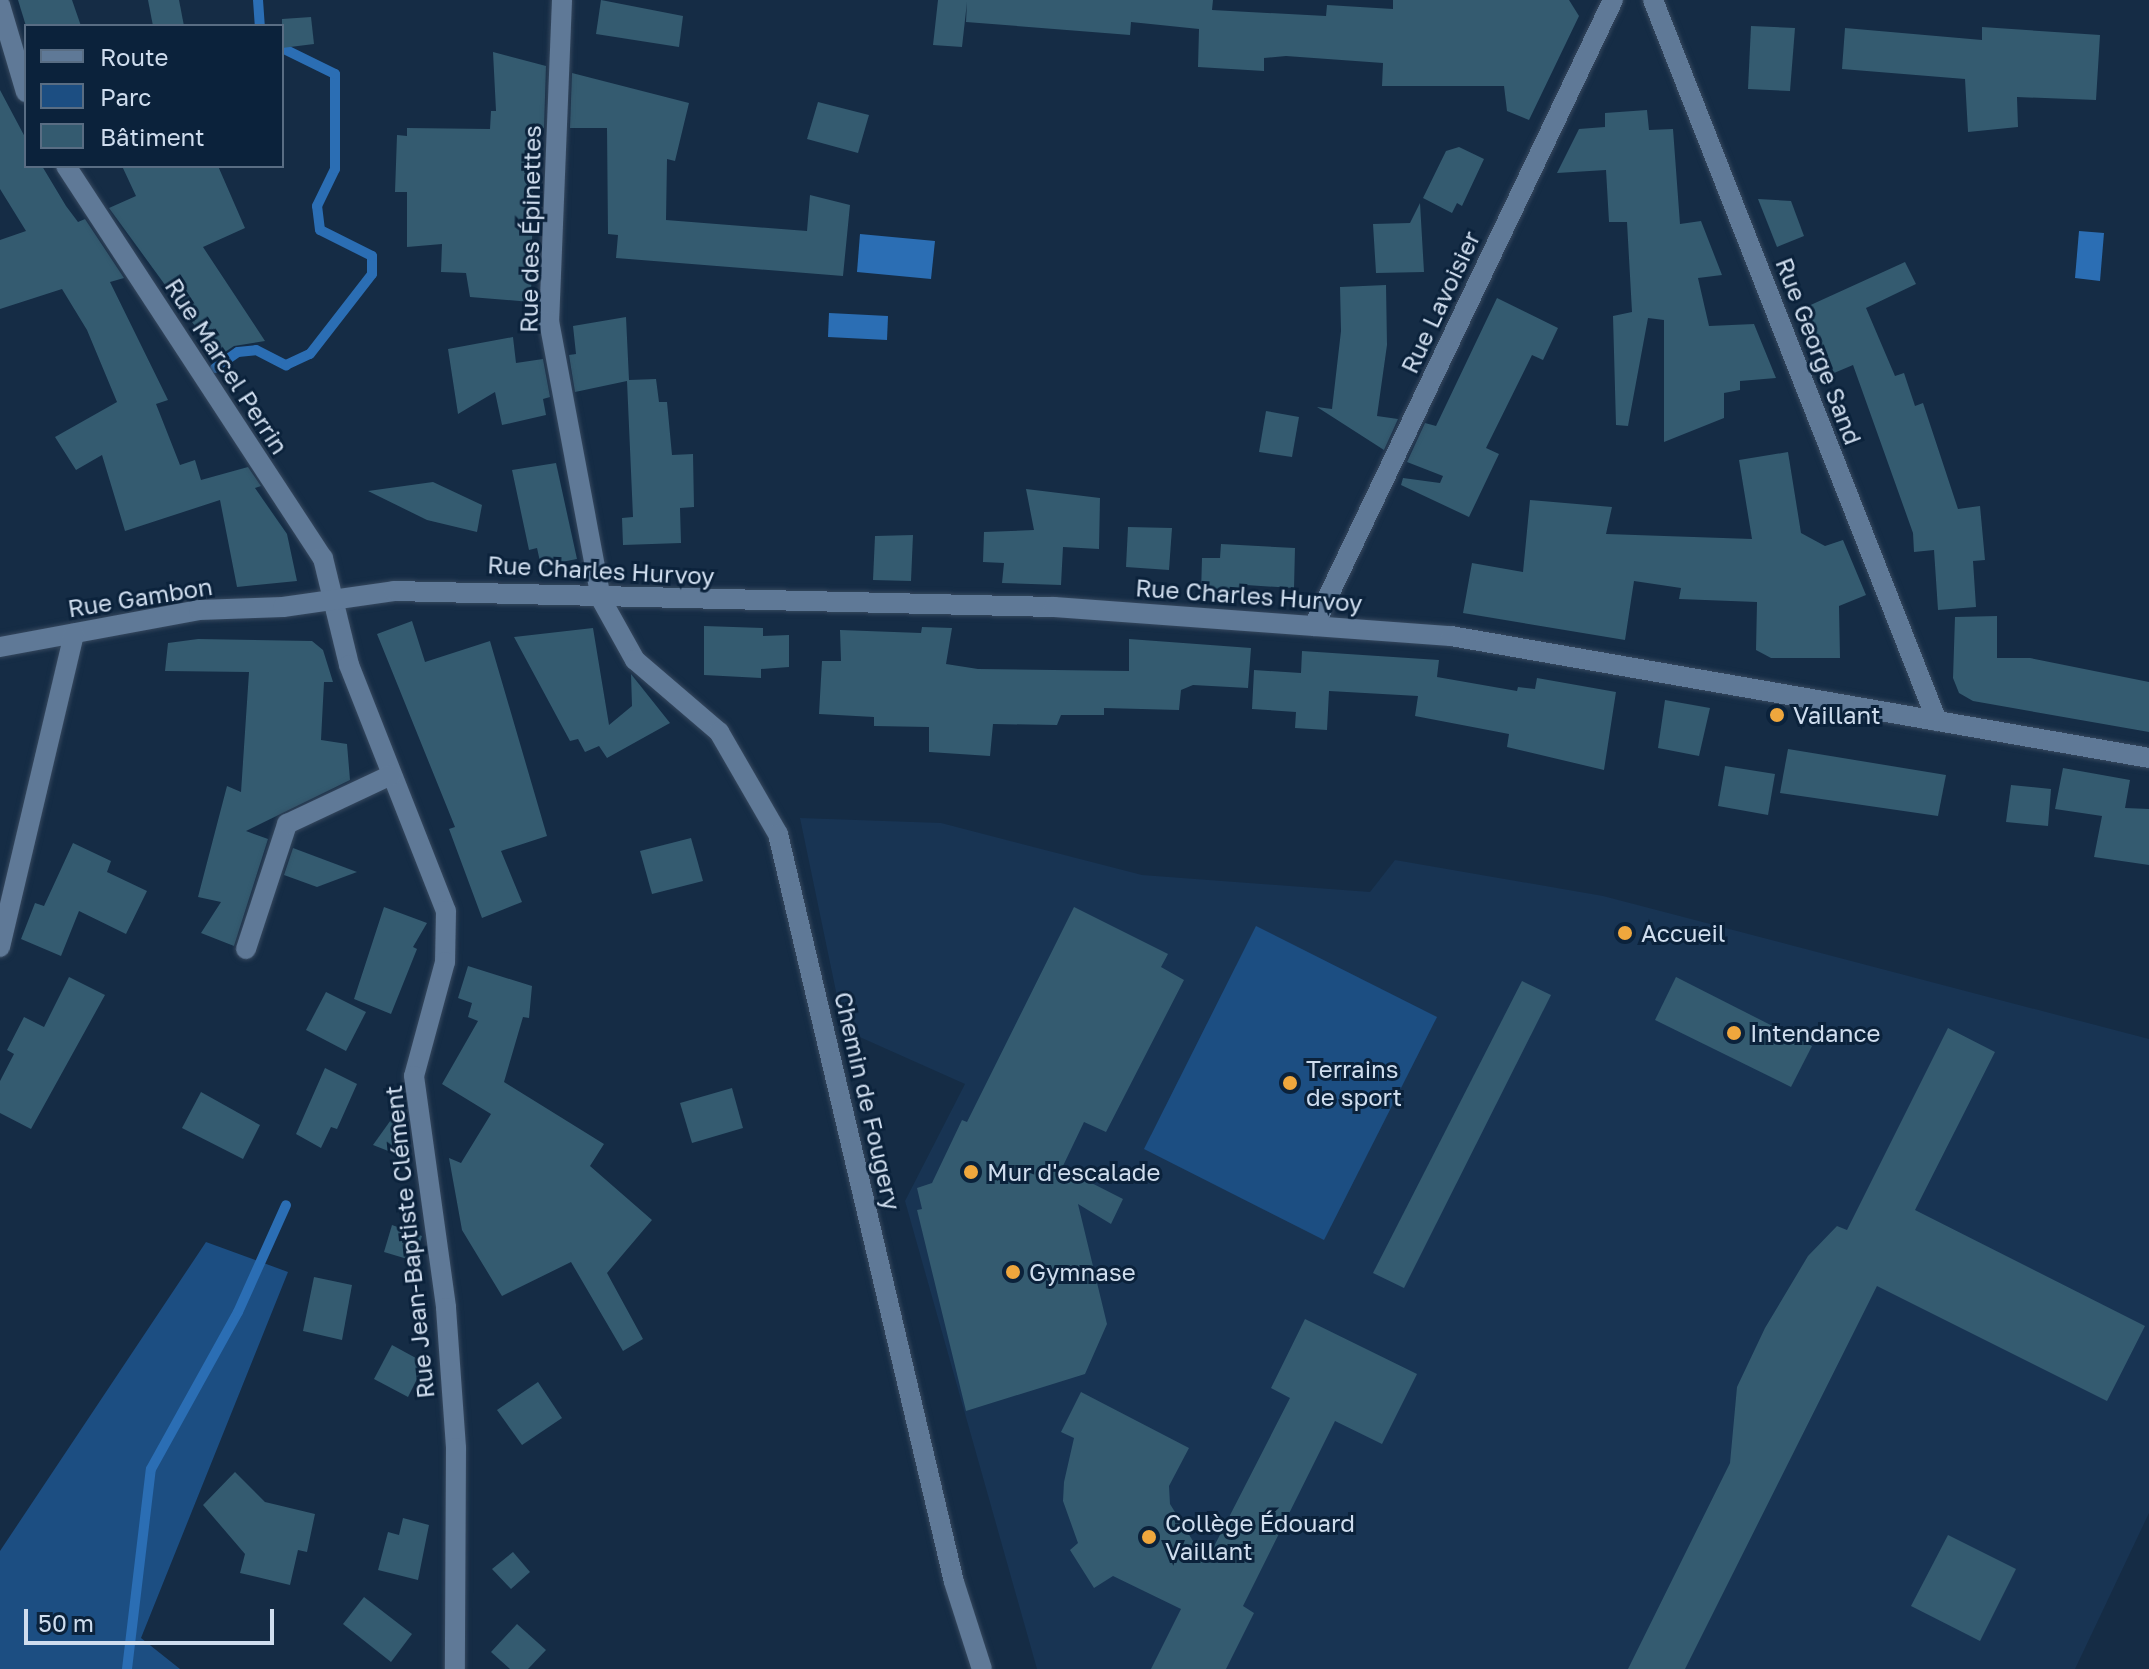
<!DOCTYPE html>
<meta charset="utf-8">
<style>
body{margin:0}
#map{position:relative;width:2149px;height:1669px;overflow:hidden;background:#152c45;font-family:"Golos Text",sans-serif}
div>[style]{position:absolute}
[style*='--x']{left:calc(var(--x)*1px);top:calc(var(--y)*1px);width:calc(var(--w)*1px);rotate:calc(var(--a)*1deg)}
.built>*{inset:0;background:#183453}
.green>*{inset:0;background:#1c4e82}
.water>*{inset:0;background:#2b6eb4}
.stream>*{height:10px;margin:-5px;padding:0 5px;transform-origin:5px;border-radius:5px;background:#2b6eb4}
.building>*{inset:0;background:#345b70}
.roads{filter:drop-shadow(0 0 2px #36485e) drop-shadow(0 0 2px #36485e)}
.minor>*{height:20px;margin:-10px;padding:0 10px;transform-origin:10px;border-radius:10px;background:#5f7997}
.dots>*{width:22px;height:22px;translate:-50% -50%;box-sizing:border-box;border:4px solid #0b223b;border-radius:50%}
span{translate:-50% -50%;white-space:nowrap;text-align:center;line-height:1.15;-webkit-text-stroke:6px #0b223b;paint-order:stroke}
.street-label{font-size:24px;color:#cfddee}
.poi-label{font-size:24px;color:#cfddee}
.left{translate:0 -50%;text-align:left}
.legend{position:absolute;left:24px;top:24px;width:260px;height:144px;box-sizing:border-box;background:#0b223b;border:2px solid #596d83;margin:0;padding:10px 14px;list-style:none;font-size:24px;color:#cfddee}
.legend li{display:flex;align-items:center;gap:16px;height:40px}
.legend b{width:40px;border:2px solid #596d83}
.scale{position:absolute;left:24px;top:1609px;width:250px;height:36px;box-sizing:border-box;border:4px solid #cfddee;border-top:0;padding-left:10px;font-size:24px;line-height:28px;white-space:nowrap;color:#cfddee;-webkit-text-stroke:6px #0b223b;paint-order:stroke}
</style>
<div id="map">
<div class="built">
<div style="clip-path:polygon(800px 818px,941px 823px,1142px 875px,1370px 892px,1395px 860px,1603px 896px,2149px 1039px,2149px 1513px,2075px 1669px,1037px 1669px,905px 1201px,965px 1084px,844px 1030px)"></div>
</div>
<div class="green">
<div style="clip-path:polygon(1256px 926px,1437px 1017px,1324px 1240px,1144px 1149px)"></div>
<div style="clip-path:polygon(206px 1242px,288px 1272px,141px 1638px,180px 1669px,0 1669px,0 1551px)"></div>
</div>
<div class="water">
<div style="clip-path:polygon(2079px 231px,2104px 233px,2100px 281px,2075px 278px)"></div>
<div style="clip-path:polygon(860px 234px,935px 241px,931px 279px,857px 272px)"></div>
<div style="clip-path:polygon(829px 313px,888px 316px,887px 340px,828px 337px)"></div>
</div>
<div class="stream">
<div style="--x:258;--y:0;--w:26;--a:86"></div>
<div style="--x:215;--y:368;--w:28;--a:-35"></div>
<div style="--x:238;--y:352;--w:18;--a:-6"></div>
<div style="--x:256;--y:350;--w:34;--a:27"></div>
<div style="--x:286;--y:365;--w:26;--a:-25"></div>
<div style="--x:310;--y:354;--w:101;--a:-52.2"></div>
<div style="--x:372;--y:274;--w:18;--a:-90"></div>
<div style="--x:372;--y:256;--w:58;--a:-153.4"></div>
<div style="--x:320;--y:230;--w:24;--a:-97"></div>
<div style="--x:317;--y:206;--w:41;--a:-64.1"></div>
<div style="--x:335;--y:169;--w:95;--a:-90"></div>
<div style="--x:335;--y:74;--w:59;--a:-153.9"></div>
<div style="--x:127;--y:1669;--w:201;--a:-83.2"></div>
<div style="--x:151;--y:1469;--w:179;--a:-61"></div>
<div style="--x:238;--y:1312;--w:117;--a:-65.8"></div>
</div>
<div class="building">
<div style="clip-path:polygon(18px 0,72px 0,81px 26px,26px 26px)"></div>
<div style="clip-path:polygon(148px 0,179px 0,184px 26px,153px 26px)"></div>
<div style="clip-path:polygon(601px 0,683px 16px,679px 47px,596px 34px)"></div>
<div style="clip-path:polygon(938px 0,1213px 0,1212px 10px,1326px 16px,1327px 5px,1393px 9px,1393px 0,1569px 0,1579px 16px,1529px 120px,1507px 111px,1504px 86px,1382px 86px,1383px 63px,1286px 56px,1264px 58px,1264px 71px,1198px 67px,1199px 29px,1131px 22px,1130px 35px,966px 22px,967px 2px,962px 47px,933px 45px)"></div>
<div style="clip-path:polygon(311px 17px,314px 44px,282px 48px,282px 19px)"></div>
<div style="clip-path:polygon(1751px 26px,1795px 28px,1790px 91px,1748px 89px)"></div>
<div style="clip-path:polygon(1982px 27px,2100px 35px,2096px 100px,2017px 97px,2018px 127px,1968px 132px,1965px 79px,1842px 69px,1845px 28px,1982px 40px)"></div>
<div style="clip-path:polygon(493px 52px,546px 66px,544px 128px,534px 128px,531px 302px,470px 297px,466px 273px,441px 272px,442px 244px,407px 247px,407px 192px,395px 192px,397px 135px,407px 136px,407px 128px,490px 129px,491px 111px,496px 111px)"></div>
<div style="clip-path:polygon(572px 73px,689px 103px,675px 161px,667px 159px,666px 220px,807px 231px,810px 195px,850px 205px,843px 276px,616px 258px,618px 235px,608px 234px,607px 128px,570px 128px)"></div>
<div style="clip-path:polygon(0 90px,26px 139px,26px 166px,42px 166px,66px 206px,78px 222px,85px 219px,124px 278px,110px 282px,168px 400px,156px 404px,180px 465px,195px 460px,201px 480px,248px 467px,261px 486px,255px 488px,287px 534px,297px 581px,237px 587px,220px 500px,125px 531px,102px 455px,76px 470px,55px 437px,117px 402px,87px 330px,62px 289px,0 309px,0 240px,26px 231px,0 189px)"></div>
<div style="clip-path:polygon(818px 102px,869px 115px,858px 153px,807px 139px)"></div>
<div style="clip-path:polygon(1647px 110px,1649px 130px,1673px 129px,1680px 224px,1701px 221px,1722px 275px,1698px 278px,1709px 326px,1754px 324px,1776px 378px,1740px 381px,1740px 390px,1724px 393px,1724px 418px,1664px 442px,1664px 320px,1648px 318px,1628px 426px,1616px 425px,1613px 316px,1632px 312px,1627px 222px,1609px 222px,1606px 170px,1557px 173px,1579px 129px,1605px 127px,1605px 113px)"></div>
<div style="clip-path:polygon(1459px 147px,1484px 159px,1462px 206px,1457px 203px,1452px 213px,1423px 198px,1446px 151px)"></div>
<div style="clip-path:polygon(122px 166px,218px 166px,245px 228px,203px 247px,265px 341px,234px 346px,222px 354px,208px 333px,203px 337px,109px 208px,136px 196px)"></div>
<div style="clip-path:polygon(1758px 199px,1791px 201px,1804px 236px,1777px 247px)"></div>
<div style="clip-path:polygon(1420px 203px,1424px 272px,1376px 273px,1373px 224px,1410px 223px)"></div>
<div style="clip-path:polygon(1905px 262px,1916px 284px,1866px 308px,1895px 376px,1904px 373px,1915px 406px,1923px 403px,1958px 509px,1980px 506px,1985px 560px,1973px 561px,1976px 607px,1938px 610px,1934px 550px,1914px 552px,1913px 533px,1853px 365px,1834px 373px,1804px 308px)"></div>
<div style="clip-path:polygon(1386px 285px,1387px 345px,1377px 416px,1398px 419px,1384px 450px,1317px 407px,1332px 409px,1341px 331px,1340px 287px)"></div>
<div style="clip-path:polygon(1497px 298px,1558px 328px,1543px 360px,1532px 355px,1486px 448px,1499px 454px,1469px 517px,1401px 485px,1403px 478px,1440px 483px,1443px 476px,1407px 462px,1425px 423px,1436px 426px)"></div>
<div style="clip-path:polygon(626px 317px,629px 380px,656px 379px,659px 402px,667px 402px,672px 455px,693px 454px,694px 507px,680px 508px,681px 543px,623px 545px,622px 518px,633px 517px,627px 381px,575px 392px,569px 355px,576px 354px,573px 326px)"></div>
<div style="clip-path:polygon(513px 337px,516px 363px,543px 359px,550px 397px,543px 399px,546px 415px,502px 425px,495px 392px,458px 414px,448px 349px)"></div>
<div style="clip-path:polygon(1266px 411px,1299px 417px,1292px 457px,1259px 452px)"></div>
<div style="clip-path:polygon(1788px 452px,1801px 533px,1825px 546px,1843px 540px,1866px 595px,1839px 606px,1840px 658px,1771px 658px,1756px 650px,1757px 602px,1679px 599px,1681px 588px,1634px 581px,1625px 640px,1463px 613px,1472px 563px,1523px 572px,1530px 500px,1612px 507px,1606px 534px,1752px 539px,1739px 460px)"></div>
<div style="clip-path:polygon(556px 463px,577px 559px,541px 566px,537px 548px,529px 550px,512px 470px)"></div>
<div style="clip-path:polygon(433px 482px,482px 505px,477px 532px,427px 520px,368px 491px)"></div>
<div style="clip-path:polygon(1026px 489px,1100px 498px,1099px 549px,1063px 547px,1061px 585px,1002px 583px,1004px 563px,983px 562px,984px 532px,1034px 530px)"></div>
<div style="clip-path:polygon(1128px 527px,1172px 528px,1169px 570px,1126px 567px)"></div>
<div style="clip-path:polygon(913px 535px,911px 581px,873px 580px,875px 536px)"></div>
<div style="clip-path:polygon(1221px 544px,1295px 548px,1294px 588px,1246px 585px,1245px 596px,1201px 593px,1202px 558px,1220px 558px)"></div>
<div style="clip-path:polygon(1997px 616px,1997px 658px,2030px 658px,2149px 682px,2149px 732px,1973px 701px,1959px 693px,1953px 678px,1955px 617px)"></div>
<div style="clip-path:polygon(412px 621px,425px 662px,490px 641px,547px 836px,501px 851px,522px 902px,482px 918px,449px 829px,455px 827px,377px 634px)"></div>
<div style="clip-path:polygon(704px 626px,763px 628px,763px 636px,789px 635px,789px 667px,761px 669px,761px 678px,704px 675px)"></div>
<div style="clip-path:polygon(922px 627px,952px 628px,946px 664px,978px 669px,1129px 671px,1129px 639px,1251px 648px,1248px 688px,1193px 685px,1181px 690px,1179px 710px,1104px 708px,1104px 715px,1061px 715px,1057px 725px,993px 724px,990px 756px,929px 752px,929px 727px,874px 726px,874px 717px,819px 714px,822px 661px,841px 661px,840px 630px,921px 633px)"></div>
<div style="clip-path:polygon(593px 628px,609px 725px,632px 706px,631px 674px,670px 723px,607px 758px,599px 746px,585px 752px,578px 739px,570px 741px,514px 637px)"></div>
<div style="clip-path:polygon(198px 639px,312px 641px,323px 650px,333px 682px,324px 682px,321px 740px,347px 744px,350px 780px,246px 831px,268px 839px,234px 946px,201px 933px,221px 902px,198px 897px,227px 786px,241px 792px,249px 672px,165px 671px,168px 643px)"></div>
<div style="clip-path:polygon(1302px 651px,1439px 660px,1437px 677px,1517px 691px,1518px 687px,1535px 689px,1537px 678px,1616px 692px,1604px 770px,1507px 747px,1509px 734px,1415px 716px,1418px 696px,1329px 691px,1327px 730px,1295px 728px,1296px 712px,1252px 709px,1254px 670px,1301px 673px)"></div>
<div style="clip-path:polygon(1665px 700px,1710px 708px,1699px 756px,1658px 748px)"></div>
<div style="clip-path:polygon(1788px 749px,1946px 775px,1938px 816px,1780px 793px)"></div>
<div style="clip-path:polygon(1725px 766px,1775px 774px,1768px 815px,1718px 806px)"></div>
<div style="clip-path:polygon(2063px 768px,2130px 780px,2125px 808px,2149px 809px,2149px 865px,2094px 857px,2102px 816px,2055px 809px)"></div>
<div style="clip-path:polygon(2011px 785px,2051px 789px,2048px 826px,2006px 822px)"></div>
<div style="clip-path:polygon(691px 838px,703px 881px,652px 894px,640px 851px)"></div>
<div style="clip-path:polygon(73px 843px,111px 861px,107px 872px,147px 891px,126px 934px,79px 911px,61px 956px,21px 939px,35px 903px,44px 906px)"></div>
<div style="clip-path:polygon(293px 848px,357px 872px,317px 887px,284px 875px)"></div>
<div style="clip-path:polygon(384px 907px,427px 923px,413px 947px,417px 949px,391px 1014px,354px 999px)"></div>
<div style="clip-path:polygon(1074px 907px,1168px 954px,1161px 967px,1184px 980px,1106px 1132px,1084px 1122px,1062px 1168px,1123px 1199px,1111px 1224px,1078px 1204px,1107px 1324px,1085px 1374px,966px 1411px,917px 1210px,922px 1209px,917px 1188px,932px 1183px,962px 1120px,967px 1122px)"></div>
<div style="clip-path:polygon(468px 966px,532px 986px,529px 1018px,523px 1017px,504px 1082px,604px 1144px,590px 1166px,652px 1220px,607px 1273px,643px 1339px,623px 1351px,571px 1262px,502px 1296px,462px 1230px,449px 1158px,461px 1163px,491px 1114px,442px 1084px,478px 1021px,468px 1017px,472px 1003px,458px 998px)"></div>
<div style="clip-path:polygon(69px 977px,105px 995px,31px 1129px,0 1113px,0 1081px,14px 1054px,7px 1050px,24px 1017px,44px 1027px)"></div>
<div style="clip-path:polygon(1676px 977px,1812px 1046px,1791px 1087px,1655px 1020px)"></div>
<div style="clip-path:polygon(1522px 981px,1551px 995px,1404px 1288px,1373px 1273px)"></div>
<div style="clip-path:polygon(326px 992px,366px 1012px,346px 1051px,306px 1030px)"></div>
<div style="clip-path:polygon(1948px 1028px,1995px 1052px,1915px 1210px,2145px 1326px,2107px 1401px,1877px 1286px,1685px 1669px,1628px 1669px,1730px 1463px,1737px 1387px,1765px 1328px,1808px 1256px,1837px 1226px,1847px 1230px)"></div>
<div style="clip-path:polygon(325px 1068px,357px 1084px,337px 1129px,331px 1127px,321px 1148px,296px 1134px)"></div>
<div style="clip-path:polygon(732px 1088px,743px 1128px,692px 1143px,680px 1103px)"></div>
<div style="clip-path:polygon(201px 1092px,260px 1125px,243px 1159px,182px 1128px)"></div>
<div style="clip-path:polygon(403px 1103px,409px 1138px,401px 1156px,373px 1145px)"></div>
<div style="clip-path:polygon(392px 1225px,422px 1236px,414px 1261px,384px 1252px)"></div>
<div style="clip-path:polygon(314px 1277px,352px 1285px,342px 1340px,303px 1331px)"></div>
<div style="clip-path:polygon(1305px 1319px,1417px 1374px,1382px 1444px,1335px 1421px,1243px 1606px,1254px 1613px,1226px 1669px,1151px 1669px,1181px 1609px,1113px 1576px,1094px 1588px,1070px 1550px,1078px 1543px,1063px 1501px,1064px 1482px,1074px 1438px,1061px 1432px,1081px 1392px,1189px 1448px,1169px 1486px,1170px 1504px,1206px 1562px,1290px 1398px,1271px 1388px)"></div>
<div style="clip-path:polygon(392px 1345px,425px 1363px,408px 1397px,374px 1379px)"></div>
<div style="clip-path:polygon(538px 1382px,562px 1418px,522px 1445px,497px 1410px)"></div>
<div style="clip-path:polygon(235px 1472px,265px 1502px,315px 1514px,307px 1552px,298px 1550px,290px 1585px,240px 1573px,245px 1554px,203px 1505px)"></div>
<div style="clip-path:polygon(403px 1518px,429px 1525px,418px 1580px,378px 1570px,388px 1532px,399px 1535px)"></div>
<div style="clip-path:polygon(1948px 1535px,2016px 1569px,1980px 1641px,1911px 1606px)"></div>
<div style="clip-path:polygon(513px 1552px,530px 1572px,511px 1589px,492px 1569px)"></div>
<div style="clip-path:polygon(364px 1597px,412px 1634px,391px 1662px,343px 1624px)"></div>
<div style="clip-path:polygon(517px 1624px,546px 1650px,528px 1669px,510px 1669px,491px 1652px)"></div>
</div>
<div class="roads">
<div class="minor">
<div style="--x:562;--y:0;--w:321;--a:92.3"></div>
<div style="--x:549;--y:321;--w:283;--a:79.4"></div>
<div style="--x:601;--y:599;--w:70;--a:60.9"></div>
<div style="--x:635;--y:660;--w:111;--a:40.6"></div>
<div style="--x:719;--y:732;--w:118;--a:60"></div>
<div style="--x:778;--y:834;--w:768;--a:76.76"></div>
<div style="--x:954;--y:1582;--w:91;--a:72.2"></div>
<div style="--x:1653;--y:0;--w:775;--a:68.5"></div>
<div style="--x:0;--y:5;--w:91;--a:73.4"></div>
<div style="--x:66;--y:166;--w:469;--a:56.8"></div>
<div style="--x:323;--y:558;--w:110;--a:76.3"></div>
<div style="--x:349;--y:665;--w:264;--a:68.5"></div>
<div style="--x:446;--y:911;--w:51;--a:91.1"></div>
<div style="--x:445;--y:962;--w:118;--a:105.2"></div>
<div style="--x:414;--y:1076;--w:234;--a:82.1"></div>
<div style="--x:446;--y:1308;--w:140;--a:85.9"></div>
<div style="--x:456;--y:1448;--w:221;--a:90.3"></div>
<div style="--x:1314;--y:626;--w:694;--a:-64.47"></div>
<div style="--x:0;--y:647;--w:202;--a:-10.5"></div>
<div style="--x:199;--y:610;--w:84;--a:-2"></div>
<div style="--x:283;--y:607;--w:112;--a:-8.2"></div>
<div style="--x:394;--y:591;--w:660;--a:1.39"></div>
<div style="--x:1054;--y:607;--w:398;--a:4.2"></div>
<div style="--x:1451;--y:636;--w:709;--a:9.91"></div>
<div style="--x:0;--y:947;--w:322;--a:-76.7"></div>
<div style="--x:246;--y:949;--w:132;--a:-71.8"></div>
<div style="--x:287;--y:824;--w:115;--a:-25.2"></div>
</div>
</div>
<div class="dots">
<div style="left:1777px;top:715px;background:#efa73d"></div>
<div style="left:1625px;top:933px;background:#efa73d"></div>
<div style="left:1734px;top:1033px;background:#efa73d"></div>
<div style="left:1290px;top:1083px;background:#efa73d"></div>
<div style="left:971px;top:1172px;background:#efa73d"></div>
<div style="left:1013px;top:1272px;background:#efa73d"></div>
<div style="left:1149px;top:1537px;background:#efa73d"></div>
</div>
<div class="street-label">
<span style="left:530px;top:229px;rotate:-89deg">Rue des Épinettes</span>
<span style="left:1440px;top:302px;rotate:-65deg">Rue Lavoisier</span>
<span style="left:1819px;top:351px;rotate:69deg">Rue George Sand</span>
<span style="left:227px;top:366px;rotate:57deg">Rue Marcel Perrin</span>
<span style="left:601px;top:570px;rotate:3deg">Rue Charles Hurvoy</span>
<span style="left:1249px;top:595px;rotate:4deg">Rue Charles Hurvoy</span>
<span style="left:140px;top:597px;rotate:-9deg">Rue Gambon</span>
<span style="left:868px;top:1101px;rotate:77deg">Chemin de Fougery</span>
<span style="left:409px;top:1242px;rotate:-96deg">Rue Jean-Baptiste Clément</span>
</div>
<div class="poi-label">
<span class="left" style="left:1793px;top:715px">Vaillant</span>
<span class="left" style="left:1641px;top:933px">Accueil</span>
<span class="left" style="left:1750px;top:1033px">Intendance</span>
<span class="left" style="left:1306px;top:1083px">Terrains<br>de sport</span>
<span class="left" style="left:987px;top:1172px">Mur d'escalade</span>
<span class="left" style="left:1029px;top:1272px">Gymnase</span>
<span class="left" style="left:1165px;top:1537px">Collège Édouard<br>Vaillant</span>
</div>
<ul class="legend">
<li><b style="height:10px;background:#5f7997"></b>Route</li>
<li><b style="height:22px;background:#1c4e82"></b>Parc</li>
<li><b style="height:22px;background:#345b70"></b>Bâtiment</li>
</ul>
<div class="scale">50 m</div>
</div>
